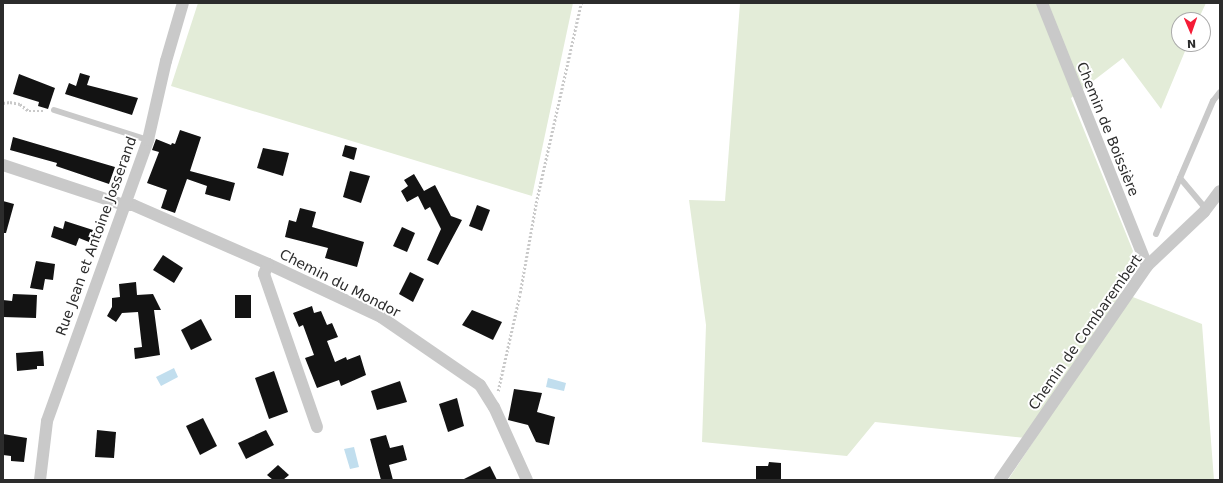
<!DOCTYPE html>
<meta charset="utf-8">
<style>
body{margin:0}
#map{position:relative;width:1223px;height:483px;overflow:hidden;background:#fff;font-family:"DejaVu Sans",sans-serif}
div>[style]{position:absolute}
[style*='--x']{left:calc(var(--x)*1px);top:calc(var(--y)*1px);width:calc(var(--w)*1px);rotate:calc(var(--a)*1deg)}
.green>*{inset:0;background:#e3ecd8}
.water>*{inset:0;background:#c1deee}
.building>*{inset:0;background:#131313}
.path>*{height:2.5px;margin-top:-1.25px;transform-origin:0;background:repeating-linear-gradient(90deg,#c9c9c9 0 2px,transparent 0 4px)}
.service>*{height:6px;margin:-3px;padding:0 3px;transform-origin:3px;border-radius:3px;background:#c9c9c9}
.minor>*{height:12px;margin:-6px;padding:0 6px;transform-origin:6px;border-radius:6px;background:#c9c9c9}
span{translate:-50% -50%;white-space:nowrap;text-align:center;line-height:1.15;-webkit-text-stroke:4px #fff;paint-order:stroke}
.street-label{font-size:14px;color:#2c2c2c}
.frame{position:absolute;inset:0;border:4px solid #2c2c2c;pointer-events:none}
.north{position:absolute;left:1171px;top:12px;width:40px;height:40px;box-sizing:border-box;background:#fff;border:1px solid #ababab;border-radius:50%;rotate:178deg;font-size:11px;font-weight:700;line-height:16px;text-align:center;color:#2c2c2c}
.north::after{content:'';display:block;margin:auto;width:14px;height:18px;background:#f51c36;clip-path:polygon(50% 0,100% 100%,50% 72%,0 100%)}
</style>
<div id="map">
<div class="green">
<div style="clip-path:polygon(198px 3px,573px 3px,532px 196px,171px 86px)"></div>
<div style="clip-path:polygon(740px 3px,1206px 3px,1198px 20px,1179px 20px,1179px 44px,1188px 44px,1161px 109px,1123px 58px,1071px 98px,1133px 251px,1120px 292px,1202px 324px,1214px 480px,1008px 480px,1035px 439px,875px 422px,847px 456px,702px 442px,706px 325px,689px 200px,725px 201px)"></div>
</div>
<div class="water">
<div style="clip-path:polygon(174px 368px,178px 377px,161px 386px,156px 377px)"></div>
<div style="clip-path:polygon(548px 378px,566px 383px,564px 391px,546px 387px)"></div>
<div style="clip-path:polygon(354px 447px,359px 467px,350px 469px,344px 449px)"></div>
</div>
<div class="building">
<div style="clip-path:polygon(80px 73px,90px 76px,87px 85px,138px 98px,132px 115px,65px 94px,69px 83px,76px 86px)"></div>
<div style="clip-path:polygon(19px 74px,55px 88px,48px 109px,38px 106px,39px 102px,13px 94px)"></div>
<div style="clip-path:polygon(180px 130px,201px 137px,190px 171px,235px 183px,230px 201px,205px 194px,207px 186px,187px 179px,175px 213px,161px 208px,167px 190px,147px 183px,159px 152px,152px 150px,156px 139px,171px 145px,172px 143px,175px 144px)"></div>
<div style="clip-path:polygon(13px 137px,115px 167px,109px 184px,56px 166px,57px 163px,10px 150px)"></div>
<div style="clip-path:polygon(345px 145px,357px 148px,354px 160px,342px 156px)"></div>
<div style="clip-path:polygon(263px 148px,289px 153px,283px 176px,257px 168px)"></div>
<div style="clip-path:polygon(350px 171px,370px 176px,361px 203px,343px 197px)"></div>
<div style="clip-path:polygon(414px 174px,424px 191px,435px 185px,451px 216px,462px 220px,438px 265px,427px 260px,441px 229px,430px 207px,425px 210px,418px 196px,407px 202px,401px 191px,408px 186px,404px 180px)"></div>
<div style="clip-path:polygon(3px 201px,14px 204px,6px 233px,3px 233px)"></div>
<div style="clip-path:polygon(477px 205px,490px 210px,482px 231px,469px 226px)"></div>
<div style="clip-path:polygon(300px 208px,316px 212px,312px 227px,364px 242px,357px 267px,325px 258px,328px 248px,285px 237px,289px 220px,296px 222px)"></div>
<div style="clip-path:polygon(65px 221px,93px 230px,89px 242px,79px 238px,76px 246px,51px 237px,54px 226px,63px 229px)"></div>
<div style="clip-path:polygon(402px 227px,415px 233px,407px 252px,393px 246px)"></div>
<div style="clip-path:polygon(163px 255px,183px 268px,174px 283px,153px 270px)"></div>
<div style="clip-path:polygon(36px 261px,55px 264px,53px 280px,45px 279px,43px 290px,30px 288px)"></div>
<div style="clip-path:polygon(410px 272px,424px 279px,413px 302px,399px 294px)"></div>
<div style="clip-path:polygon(136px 282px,137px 295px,153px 294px,161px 310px,154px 310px,160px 355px,135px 359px,134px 348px,142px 347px,138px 312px,122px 313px,116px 322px,107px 316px,112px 307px,112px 298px,120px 297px,119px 284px)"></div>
<div style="clip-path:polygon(13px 294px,37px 295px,36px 318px,3px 317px,3px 300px,12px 301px)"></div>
<div style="clip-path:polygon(235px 295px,251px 295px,251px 318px,235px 318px)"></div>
<div style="clip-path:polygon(312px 306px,314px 313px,321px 311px,327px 325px,332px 323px,338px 337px,327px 341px,335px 362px,346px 357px,347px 360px,360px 355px,366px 375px,341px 386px,339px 380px,317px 388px,305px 358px,314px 355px,303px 325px,299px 327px,293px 313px)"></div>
<div style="clip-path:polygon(472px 310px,502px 322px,493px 340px,462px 325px)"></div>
<div style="clip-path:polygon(201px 319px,212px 340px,191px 350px,181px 330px)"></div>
<div style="clip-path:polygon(43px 351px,44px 366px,37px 366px,37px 369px,17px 371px,16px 353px)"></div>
<div style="clip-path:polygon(274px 371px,288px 412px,269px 419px,255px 378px)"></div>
<div style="clip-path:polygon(400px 381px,407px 402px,377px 410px,371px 391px)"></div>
<div style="clip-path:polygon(514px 389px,542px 393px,537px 412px,555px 417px,549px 445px,536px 442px,528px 425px,508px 420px)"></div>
<div style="clip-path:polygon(457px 398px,464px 426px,448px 432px,439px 404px)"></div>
<div style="clip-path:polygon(203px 418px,217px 446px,200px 455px,186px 426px)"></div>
<div style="clip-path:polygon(97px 430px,116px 432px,114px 458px,95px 457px)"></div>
<div style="clip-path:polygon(266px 430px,274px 445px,246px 459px,238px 443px)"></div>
<div style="clip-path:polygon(3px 434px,27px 438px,24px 462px,11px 461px,11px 456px,3px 455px)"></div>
<div style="clip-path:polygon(386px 435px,390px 448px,403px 445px,407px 460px,389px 465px,393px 480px,381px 480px,370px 439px)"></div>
<div style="clip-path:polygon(769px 462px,781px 463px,781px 480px,756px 480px,756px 466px,768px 466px)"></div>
<div style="clip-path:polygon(278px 465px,289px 475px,283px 480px,273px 480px,267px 475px)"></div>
<div style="clip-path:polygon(490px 466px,497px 480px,462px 480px)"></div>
</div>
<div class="path">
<div style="--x:3;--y:103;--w:7;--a:-8"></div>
<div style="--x:10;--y:102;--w:10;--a:11"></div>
<div style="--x:20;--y:104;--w:11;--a:38"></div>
<div style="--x:29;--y:111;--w:16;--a:0"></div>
<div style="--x:498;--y:391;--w:100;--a:-77.3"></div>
<div style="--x:520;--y:293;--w:91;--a:-79.9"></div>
<div style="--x:536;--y:203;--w:205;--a:-77.3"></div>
</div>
<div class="service">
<div style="--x:54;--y:110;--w:99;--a:17.7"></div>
<div style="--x:1206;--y:209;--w:40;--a:-130"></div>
<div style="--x:1180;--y:178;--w:84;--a:-66.8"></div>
<div style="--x:1213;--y:101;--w:11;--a:-52"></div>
<div style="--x:1156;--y:234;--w:61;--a:-66.8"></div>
</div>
<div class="minor">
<div style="--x:1042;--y:3;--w:283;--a:68.2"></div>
<div style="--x:3;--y:165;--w:127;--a:18.3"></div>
<div style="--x:124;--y:205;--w:9;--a:0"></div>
<div style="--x:133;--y:205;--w:147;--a:23.6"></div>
<div style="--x:268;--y:264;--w:125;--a:25.1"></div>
<div style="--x:381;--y:317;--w:120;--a:34.5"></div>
<div style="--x:480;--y:385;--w:26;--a:58"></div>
<div style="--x:494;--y:407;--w:80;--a:65.7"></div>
<div style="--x:268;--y:264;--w:11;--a:112"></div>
<div style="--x:264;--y:274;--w:162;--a:70.9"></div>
<div style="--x:40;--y:480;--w:59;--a:-83.2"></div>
<div style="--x:47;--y:421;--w:299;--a:-70.2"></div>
<div style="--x:148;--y:140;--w:81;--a:-77.2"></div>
<div style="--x:166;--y:61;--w:60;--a:-73.7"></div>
<div style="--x:1000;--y:480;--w:260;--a:-55.5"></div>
<div style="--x:1147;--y:266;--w:79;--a:-43.5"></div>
<div style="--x:1204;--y:212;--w:26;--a:-53"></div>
</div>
<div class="street-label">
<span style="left:1108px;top:129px;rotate:68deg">Chemin de Boissière</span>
<span style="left:96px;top:236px;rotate:-70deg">Rue Jean et Antoine Josserand</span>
<span style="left:340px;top:283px;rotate:27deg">Chemin du Mondor</span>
<span style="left:1085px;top:332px;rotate:-55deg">Chemin de Combarembert</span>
</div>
<div class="frame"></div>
<div class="north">N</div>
</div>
